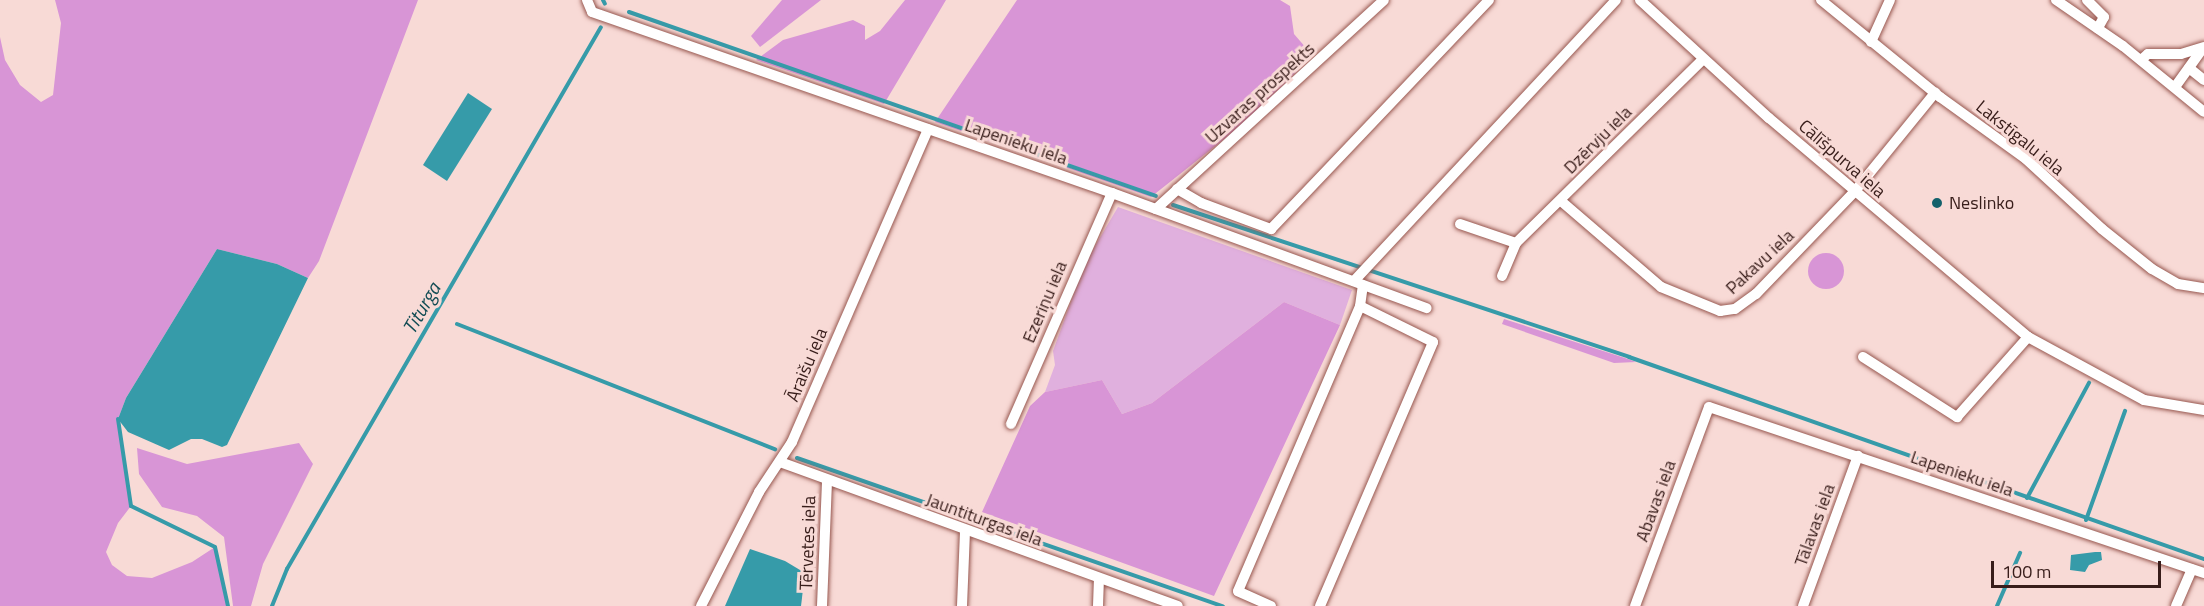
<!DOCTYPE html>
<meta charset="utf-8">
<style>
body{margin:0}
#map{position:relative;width:2204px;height:606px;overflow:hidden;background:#f8dad6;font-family:"Titillium Web",sans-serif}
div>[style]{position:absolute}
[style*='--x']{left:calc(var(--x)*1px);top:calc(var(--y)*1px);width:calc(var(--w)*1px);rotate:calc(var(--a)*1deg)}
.green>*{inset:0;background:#e0b0de}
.forest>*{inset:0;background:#d895d6}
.round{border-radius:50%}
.water>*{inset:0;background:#369ba9}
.stream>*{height:4px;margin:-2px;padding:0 2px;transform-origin:2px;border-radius:2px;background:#369ba9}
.roads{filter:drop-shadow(0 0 2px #97574f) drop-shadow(0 0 2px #97574f)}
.minor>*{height:10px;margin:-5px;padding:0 5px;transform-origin:5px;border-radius:5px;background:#fff}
.dots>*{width:16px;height:16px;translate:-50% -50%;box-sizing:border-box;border:3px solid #f8dad6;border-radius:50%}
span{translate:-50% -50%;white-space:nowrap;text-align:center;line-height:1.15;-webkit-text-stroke:6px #f8dad6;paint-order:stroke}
.street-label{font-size:18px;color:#381d1a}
.poi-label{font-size:18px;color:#381d1a}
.left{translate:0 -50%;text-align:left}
.water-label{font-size:20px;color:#124c54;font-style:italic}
.scale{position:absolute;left:1991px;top:561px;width:170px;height:27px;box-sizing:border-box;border:3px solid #381d1a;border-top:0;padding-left:8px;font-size:18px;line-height:21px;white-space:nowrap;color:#381d1a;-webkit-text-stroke:4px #f8dad6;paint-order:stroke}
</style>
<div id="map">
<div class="green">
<div style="clip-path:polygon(1118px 207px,1352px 290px,1340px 325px,1284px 302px,1152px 403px,1122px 414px,1102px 380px,1045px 392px,1055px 365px,1053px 351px,1085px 263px)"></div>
</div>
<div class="forest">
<div style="clip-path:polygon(55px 0,418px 0,319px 261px,308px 278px,277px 264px,217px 249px,126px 398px,118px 419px,131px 506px,118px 523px,106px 552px,112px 565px,127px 576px,152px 578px,192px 562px,215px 547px,228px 606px,0 606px,0 37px,5px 60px,20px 85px,41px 102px,53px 95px,61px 23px)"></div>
<div style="clip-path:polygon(782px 0,821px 0,760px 47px,751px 36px)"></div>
<div style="clip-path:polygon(905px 0,946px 0,884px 104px,756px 60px,783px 40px,853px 20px,865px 26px,865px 40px,880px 31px)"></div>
<div style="clip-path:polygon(1017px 0,1280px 0,1290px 6px,1294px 34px,1313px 56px,1238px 128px,1151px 197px,935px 122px)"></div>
<div class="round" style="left:1808px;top:253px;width:36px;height:36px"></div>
<div style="clip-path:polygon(1284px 302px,1340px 325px,1214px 596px,982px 512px,1030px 406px,1045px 392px,1102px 380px,1122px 414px,1152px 403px)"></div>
<div style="clip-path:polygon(1504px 319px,1625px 358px,1636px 362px,1614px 363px,1502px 324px)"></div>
<div style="clip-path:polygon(299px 443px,313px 464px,263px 564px,251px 606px,233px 606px,224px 537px,197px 516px,162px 507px,139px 474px,137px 448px,187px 464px)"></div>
</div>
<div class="water">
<div style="clip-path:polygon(468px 93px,492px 109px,447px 181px,423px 165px)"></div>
<div style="clip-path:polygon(217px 249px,277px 264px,308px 278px,227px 445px,222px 447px,202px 439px,191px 439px,169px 450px,128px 432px,118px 419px,126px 398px)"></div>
<div style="clip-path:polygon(750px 549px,785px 561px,805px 573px,801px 606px,725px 606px)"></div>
<div style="clip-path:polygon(2095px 552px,2101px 552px,2102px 560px,2089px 565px,2085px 572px,2070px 570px,2071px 555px)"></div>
</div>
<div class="stream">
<div style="--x:603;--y:0;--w:4;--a:63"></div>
<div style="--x:629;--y:12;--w:558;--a:19.25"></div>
<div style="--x:1173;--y:205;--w:481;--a:18.4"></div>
<div style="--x:1629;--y:357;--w:609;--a:19.36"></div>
<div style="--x:457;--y:324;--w:342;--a:21.5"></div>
<div style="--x:118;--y:419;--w:88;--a:81.5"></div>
<div style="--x:131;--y:506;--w:93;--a:26"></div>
<div style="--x:215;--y:547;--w:60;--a:77.6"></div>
<div style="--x:797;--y:458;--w:451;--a:19.2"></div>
<div style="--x:2027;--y:498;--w:131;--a:-61.7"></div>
<div style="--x:2086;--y:520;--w:116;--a:-70.3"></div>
<div style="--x:272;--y:606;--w:40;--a:-68"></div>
<div style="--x:287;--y:569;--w:626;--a:-59.91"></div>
<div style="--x:1997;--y:606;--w:58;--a:-66.5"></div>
</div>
<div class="roads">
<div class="minor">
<div style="--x:587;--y:0;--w:13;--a:67"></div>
<div style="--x:592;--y:12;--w:551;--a:19.19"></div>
<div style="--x:1112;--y:193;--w:335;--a:20.1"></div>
<div style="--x:1640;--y:0;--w:175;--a:42.5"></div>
<div style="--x:1769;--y:118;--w:339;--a:40.2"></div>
<div style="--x:2028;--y:337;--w:132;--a:28.5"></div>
<div style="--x:2144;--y:400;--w:61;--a:9.5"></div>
<div style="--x:1821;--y:0;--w:154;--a:39.2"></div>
<div style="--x:1940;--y:97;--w:106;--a:35.8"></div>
<div style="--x:2026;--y:159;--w:103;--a:42.6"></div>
<div style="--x:2102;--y:229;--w:64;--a:38.7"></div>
<div style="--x:2152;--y:269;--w:30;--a:30"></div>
<div style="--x:2178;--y:284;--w:26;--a:9"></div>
<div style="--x:2056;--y:0;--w:81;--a:34.5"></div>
<div style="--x:2123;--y:46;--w:104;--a:39.2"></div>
<div style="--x:2087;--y:0;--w:24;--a:45"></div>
<div style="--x:2104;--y:17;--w:13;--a:119"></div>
<div style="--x:1871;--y:42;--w:46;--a:-65.7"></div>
<div style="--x:2141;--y:60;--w:9;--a:-41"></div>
<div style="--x:2148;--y:54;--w:33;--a:0"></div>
<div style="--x:2181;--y:54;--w:24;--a:-17"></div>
<div style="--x:2189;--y:68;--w:19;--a:39"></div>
<div style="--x:2175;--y:87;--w:48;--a:-54.3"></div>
<div style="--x:1177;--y:189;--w:28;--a:30"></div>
<div style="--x:1201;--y:203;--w:75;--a:20.4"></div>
<div style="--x:1271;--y:229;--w:316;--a:-46.4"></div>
<div style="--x:1561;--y:201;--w:132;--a:40.7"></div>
<div style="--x:1661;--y:287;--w:64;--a:22.1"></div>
<div style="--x:1720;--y:311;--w:15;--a:-8"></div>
<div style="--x:1735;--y:309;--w:26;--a:-36"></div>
<div style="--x:1756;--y:294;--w:143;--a:-46.1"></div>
<div style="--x:1855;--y:191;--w:127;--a:-50.8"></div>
<div style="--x:1156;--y:209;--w:309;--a:-42.5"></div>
<div style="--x:1460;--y:224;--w:59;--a:18.7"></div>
<div style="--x:1516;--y:243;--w:262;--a:-44.5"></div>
<div style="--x:1502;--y:276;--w:36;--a:-67"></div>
<div style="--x:1354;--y:281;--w:384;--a:-47"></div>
<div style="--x:1863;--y:357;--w:112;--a:32.6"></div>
<div style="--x:1957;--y:417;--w:107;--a:-48.4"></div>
<div style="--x:1011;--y:424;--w:252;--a:-66.4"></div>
<div style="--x:780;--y:462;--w:423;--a:19.9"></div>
<div style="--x:701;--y:606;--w:128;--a:-63"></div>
<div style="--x:759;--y:492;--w:60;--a:-56.6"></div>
<div style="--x:792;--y:442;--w:341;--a:-66.5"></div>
<div style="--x:822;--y:606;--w:124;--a:-87.7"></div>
<div style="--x:962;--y:606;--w:75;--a:-87.7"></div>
<div style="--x:1098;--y:606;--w:27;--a:-88"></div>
<div style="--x:1271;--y:606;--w:36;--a:-156"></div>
<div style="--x:1238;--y:591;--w:310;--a:-66.8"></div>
<div style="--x:1360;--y:306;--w:21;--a:-82"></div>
<div style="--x:1320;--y:606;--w:287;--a:-66.8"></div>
<div style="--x:1433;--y:342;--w:81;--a:-153.7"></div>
<div style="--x:1635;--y:606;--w:212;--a:-69.6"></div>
<div style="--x:1709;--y:407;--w:522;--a:18.54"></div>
<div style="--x:1803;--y:606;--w:160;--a:-69.9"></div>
<div style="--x:2176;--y:606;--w:40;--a:-66.6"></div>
</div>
</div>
<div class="dots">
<div style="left:1937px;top:203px;background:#14616b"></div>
</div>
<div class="street-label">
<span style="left:1260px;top:93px;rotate:-42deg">Uzvaras prospekts</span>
<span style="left:2020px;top:138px;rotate:39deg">Lakstīgalu iela</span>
<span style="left:1598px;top:140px;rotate:-45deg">Dzērvju iela</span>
<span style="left:1016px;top:142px;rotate:19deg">Lapenieku iela</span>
<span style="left:1842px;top:159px;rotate:41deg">Cālīšpurva iela</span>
<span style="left:1760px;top:262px;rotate:-43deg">Pakavu iela</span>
<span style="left:1045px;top:302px;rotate:-67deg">Ezeriņu iela</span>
<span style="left:807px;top:365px;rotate:-67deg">Āraišu iela</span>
<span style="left:1962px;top:474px;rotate:19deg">Lapenieku iela</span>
<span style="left:1656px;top:501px;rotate:-70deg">Abavas iela</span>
<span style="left:984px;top:520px;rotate:20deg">Jauntiturgas iela</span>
<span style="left:1815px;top:525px;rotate:-70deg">Tālavas iela</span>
<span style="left:808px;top:543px;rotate:-88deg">Tērvetes iela</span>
</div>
<div class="poi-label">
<span class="left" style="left:1949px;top:203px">Neslinko</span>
</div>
<div class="water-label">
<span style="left:421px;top:308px;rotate:-60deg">Titurga</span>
</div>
<div class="scale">100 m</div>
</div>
